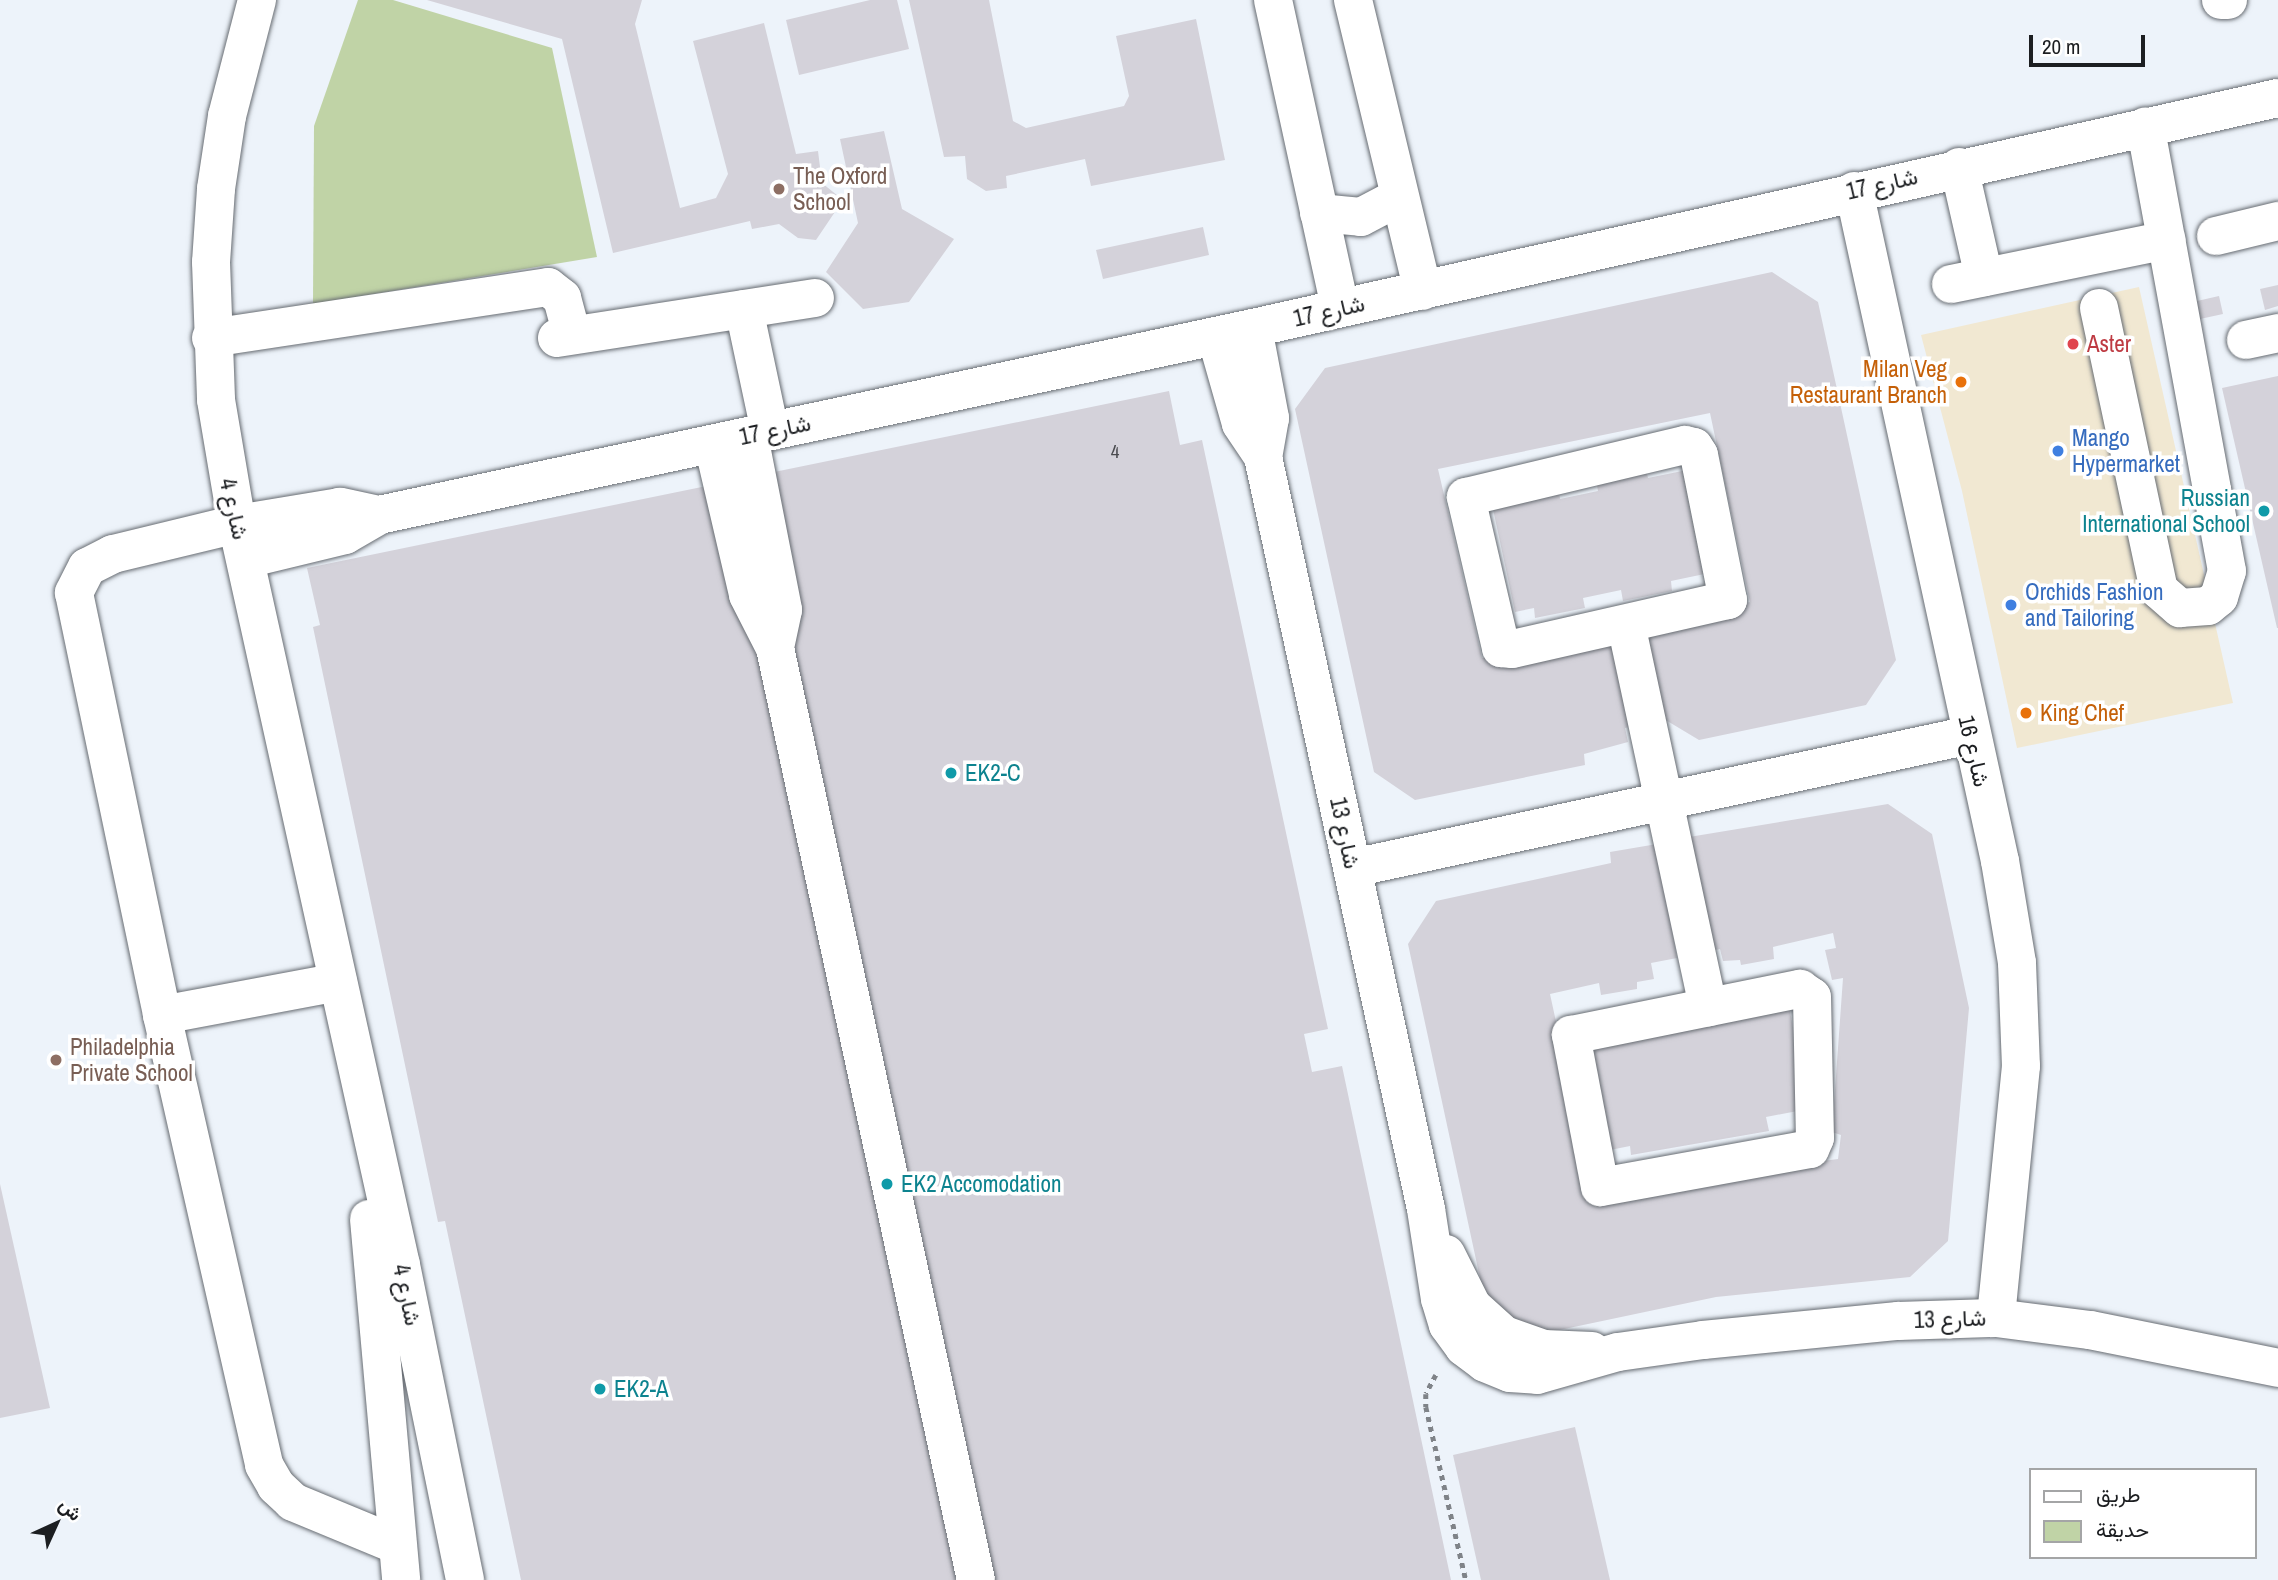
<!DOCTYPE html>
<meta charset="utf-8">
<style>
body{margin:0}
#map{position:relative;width:2278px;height:1580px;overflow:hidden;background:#edf3fa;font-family:"Archivo Narrow",Vazirmatn,sans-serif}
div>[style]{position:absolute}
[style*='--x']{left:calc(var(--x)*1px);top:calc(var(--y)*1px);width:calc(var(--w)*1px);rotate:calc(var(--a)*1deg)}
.commercial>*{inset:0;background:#f1e8d2}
.green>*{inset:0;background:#c0d3a6}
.building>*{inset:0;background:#d4d2da}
.path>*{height:4.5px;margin-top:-2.25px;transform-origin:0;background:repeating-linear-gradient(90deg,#7f8388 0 5px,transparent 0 10px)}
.roads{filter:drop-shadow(0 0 2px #676c72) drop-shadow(0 0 2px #676c72)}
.minor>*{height:38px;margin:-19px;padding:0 19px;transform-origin:19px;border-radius:19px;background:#fff}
.dots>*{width:19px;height:19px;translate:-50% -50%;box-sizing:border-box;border:4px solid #fff;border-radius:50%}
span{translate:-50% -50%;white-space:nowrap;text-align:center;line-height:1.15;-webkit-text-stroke:7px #fff;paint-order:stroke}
.number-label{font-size:19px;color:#4a4b4f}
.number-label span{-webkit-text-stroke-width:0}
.education-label{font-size:23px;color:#785e54}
.left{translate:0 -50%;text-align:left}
.street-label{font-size:23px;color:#1c1e21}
.health-label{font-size:23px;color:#be3a42}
.food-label{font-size:23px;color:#c56008}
.right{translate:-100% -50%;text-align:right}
.shop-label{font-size:23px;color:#366cbe}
.culture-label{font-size:23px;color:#0d838f}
.legend{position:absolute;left:2029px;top:1468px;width:228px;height:91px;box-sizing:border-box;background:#fff;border:2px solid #a4a5a6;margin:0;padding:9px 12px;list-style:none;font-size:21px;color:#1c1e21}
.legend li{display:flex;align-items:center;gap:14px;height:35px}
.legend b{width:35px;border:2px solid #a4a5a6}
.north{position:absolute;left:21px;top:1489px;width:70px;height:70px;-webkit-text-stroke:5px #fff;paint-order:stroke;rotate:45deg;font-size:19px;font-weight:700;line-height:28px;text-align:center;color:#1c1e21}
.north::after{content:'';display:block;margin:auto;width:24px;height:32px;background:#1c1e21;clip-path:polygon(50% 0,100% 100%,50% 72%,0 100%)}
.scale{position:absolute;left:2029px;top:35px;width:116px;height:32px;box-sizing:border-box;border:4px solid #1c1e21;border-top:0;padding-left:9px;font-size:21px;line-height:24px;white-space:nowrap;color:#1c1e21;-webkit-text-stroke:5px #fff;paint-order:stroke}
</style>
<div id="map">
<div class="commercial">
<div style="clip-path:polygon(2139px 287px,2233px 703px,2017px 748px,1962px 491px,1921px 335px)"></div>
</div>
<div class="green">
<div style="clip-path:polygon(358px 0,393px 0,552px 48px,597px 257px,313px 304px,314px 126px)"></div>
</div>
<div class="building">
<div style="clip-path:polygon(427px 0,642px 0,635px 24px,680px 208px,716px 198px,728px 174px,693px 41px,764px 23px,796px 154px,818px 151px,822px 183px,843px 200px,816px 240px,798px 238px,779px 224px,752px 229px,750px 221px,613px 253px,562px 39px)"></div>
<div style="clip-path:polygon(870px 0,897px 0,909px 49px,799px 75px,786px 20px)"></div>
<div style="clip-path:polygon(909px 0,989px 0,1013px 121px,1026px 128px,1124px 106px,1129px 96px,1116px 36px,1196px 19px,1225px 160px,1091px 186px,1085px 159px,1006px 176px,1007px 188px,986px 191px,967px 179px,965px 156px,944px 157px)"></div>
<div style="clip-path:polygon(884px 131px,902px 209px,954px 239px,909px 302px,863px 309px,826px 272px,858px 223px,840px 139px)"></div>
<div style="clip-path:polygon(1203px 227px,1209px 255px,1103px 279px,1096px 250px)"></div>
<div style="clip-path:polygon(1772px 272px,1818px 302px,1896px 660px,1866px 705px,1699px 740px,1659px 716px,1639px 624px,1750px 602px,1710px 413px,1438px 469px,1482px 658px,1608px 630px,1635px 726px,1625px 728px,1628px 742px,1584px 754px,1585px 765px,1415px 800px,1374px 772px,1295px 409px,1325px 368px)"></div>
<div style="clip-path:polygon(2278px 285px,2278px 306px,2265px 310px,2260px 289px)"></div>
<div style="clip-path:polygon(2219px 296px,2223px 314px,2200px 319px,2197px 301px)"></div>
<div style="clip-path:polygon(2278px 376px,2278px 628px,2277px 628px,2222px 388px)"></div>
<div style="clip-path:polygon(1169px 391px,1180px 445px,1202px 440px,1328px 1029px,1304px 1034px,1312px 1072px,1342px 1066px,1451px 1580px,521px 1580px,445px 1221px,438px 1222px,313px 627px,320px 625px,307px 568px)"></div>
<div style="clip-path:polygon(1646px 469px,1648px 478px,1692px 469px,1714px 572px,1671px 581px,1672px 591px,1623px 601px,1621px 590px,1583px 598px,1585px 608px,1535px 618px,1534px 608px,1515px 612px,1493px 509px,1558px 486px,1560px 499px,1598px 491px,1596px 480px)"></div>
<div style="clip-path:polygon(1888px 804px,1932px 834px,1969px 1008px,1948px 1241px,1910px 1277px,1716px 1297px,1531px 1336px,1486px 1306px,1408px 944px,1436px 901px,1611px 863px,1610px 852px,1657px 844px,1677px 958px,1651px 963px,1654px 979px,1637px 982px,1637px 989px,1601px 995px,1599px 983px,1550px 994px,1593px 1192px,1838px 1159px,1841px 1135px,1832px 1132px,1843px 978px,1832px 980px,1825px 950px,1836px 948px,1833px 933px,1773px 947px,1774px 959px,1741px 965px,1740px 960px,1723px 961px,1720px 949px,1706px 952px,1683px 838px)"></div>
<div style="clip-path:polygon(1789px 1006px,1808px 1109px,1766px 1117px,1769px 1131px,1631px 1155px,1630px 1146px,1610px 1150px,1590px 1047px)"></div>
<div style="clip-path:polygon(0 1184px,50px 1408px,0 1418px)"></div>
<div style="clip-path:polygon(1575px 1427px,1610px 1580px,1481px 1580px,1453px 1455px)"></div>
</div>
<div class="path">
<div style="--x:1436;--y:1375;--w:21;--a:118"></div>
<div style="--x:1426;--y:1394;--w:13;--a:90"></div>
<div style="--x:1426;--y:1407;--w:178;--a:77"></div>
</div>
<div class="roads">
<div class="minor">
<div style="--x:257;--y:0;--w:120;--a:104.5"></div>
<div style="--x:227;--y:116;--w:74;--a:98.6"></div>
<div style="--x:216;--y:189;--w:73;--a:93.9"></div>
<div style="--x:211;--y:262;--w:138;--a:87.9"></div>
<div style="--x:216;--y:400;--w:126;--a:80.4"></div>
<div style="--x:237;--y:524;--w:759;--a:77.52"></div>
<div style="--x:401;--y:1265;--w:321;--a:78.5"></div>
<div style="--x:1273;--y:0;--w:315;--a:77.7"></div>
<div style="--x:1353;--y:0;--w:299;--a:76.5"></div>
<div style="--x:2221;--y:0;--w:7;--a:0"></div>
<div style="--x:1959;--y:167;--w:113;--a:77.2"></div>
<div style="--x:1854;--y:191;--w:686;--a:77.71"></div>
<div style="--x:2000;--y:861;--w:103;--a:80.5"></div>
<div style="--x:2017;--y:963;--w:103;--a:87.8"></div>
<div style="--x:2021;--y:1066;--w:253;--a:95.7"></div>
<div style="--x:1319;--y:213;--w:42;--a:5.4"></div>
<div style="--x:1361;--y:217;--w:43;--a:-27.8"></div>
<div style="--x:2216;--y:236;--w:64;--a:-13.6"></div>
<div style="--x:1951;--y:284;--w:220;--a:-11.5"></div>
<div style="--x:2099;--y:308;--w:288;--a:78"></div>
<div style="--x:2159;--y:590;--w:28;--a:41"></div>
<div style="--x:2180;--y:608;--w:28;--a:-4"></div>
<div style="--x:2208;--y:606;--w:14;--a:-39"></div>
<div style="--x:2219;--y:597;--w:27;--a:-73"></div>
<div style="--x:2227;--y:571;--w:452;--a:-100.4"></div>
<div style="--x:744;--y:309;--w:125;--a:78"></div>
<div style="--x:1253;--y:328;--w:92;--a:79.3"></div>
<div style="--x:1270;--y:418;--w:40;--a:100"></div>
<div style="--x:1216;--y:336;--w:91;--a:74.1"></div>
<div style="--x:1241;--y:424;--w:40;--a:56"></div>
<div style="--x:1263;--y:457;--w:769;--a:77.77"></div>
<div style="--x:1426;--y:1209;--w:91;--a:81.2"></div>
<div style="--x:1440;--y:1299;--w:27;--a:73"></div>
<div style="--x:1448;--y:1325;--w:27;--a:54"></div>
<div style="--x:1464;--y:1347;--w:26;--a:37"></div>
<div style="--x:1485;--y:1363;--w:27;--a:22"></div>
<div style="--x:1510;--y:1373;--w:27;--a:4"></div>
<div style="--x:1537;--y:1375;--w:84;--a:-15.9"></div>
<div style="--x:1618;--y:1352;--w:86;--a:-8"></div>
<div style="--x:1703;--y:1340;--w:196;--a:-5.6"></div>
<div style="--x:1898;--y:1321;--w:98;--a:-1.8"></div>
<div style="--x:1996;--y:1318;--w:95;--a:7.3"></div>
<div style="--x:2090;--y:1330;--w:192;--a:11.4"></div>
<div style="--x:211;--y:338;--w:341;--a:-8.6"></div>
<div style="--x:548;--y:287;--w:18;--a:38"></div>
<div style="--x:562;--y:298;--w:38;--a:75"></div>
<div style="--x:557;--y:338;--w:261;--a:-8.8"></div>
<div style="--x:2246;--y:340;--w:33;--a:-12"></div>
<div style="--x:749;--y:436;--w:177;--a:78.9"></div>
<div style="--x:783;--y:610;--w:39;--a:102"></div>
<div style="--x:713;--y:444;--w:155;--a:76.9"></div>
<div style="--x:748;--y:595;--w:59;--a:63"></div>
<div style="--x:775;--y:648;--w:953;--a:77.83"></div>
<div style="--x:1685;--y:445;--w:9;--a:13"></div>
<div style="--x:1694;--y:447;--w:9;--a:58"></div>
<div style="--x:1699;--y:455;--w:148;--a:78.7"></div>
<div style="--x:1728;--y:600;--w:221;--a:167.2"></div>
<div style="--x:1512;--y:649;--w:11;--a:-175"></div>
<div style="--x:1501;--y:648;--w:155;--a:-103.1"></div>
<div style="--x:1466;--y:497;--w:225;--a:-13.4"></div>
<div style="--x:379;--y:515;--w:40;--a:-168"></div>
<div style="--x:340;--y:507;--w:104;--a:170.6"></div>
<div style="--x:237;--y:524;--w:128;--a:166.4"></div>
<div style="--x:113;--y:554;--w:29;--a:153"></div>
<div style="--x:87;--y:567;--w:29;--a:117"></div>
<div style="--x:74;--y:593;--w:431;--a:78.2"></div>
<div style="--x:162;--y:1015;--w:461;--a:77.2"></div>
<div style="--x:264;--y:1465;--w:24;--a:60"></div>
<div style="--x:276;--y:1486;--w:23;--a:43"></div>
<div style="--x:293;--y:1502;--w:113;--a:22.5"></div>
<div style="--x:246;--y:559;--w:102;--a:-13.6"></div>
<div style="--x:345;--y:535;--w:39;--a:-30"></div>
<div style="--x:379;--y:515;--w:894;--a:-12.08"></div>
<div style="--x:1253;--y:328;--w:1050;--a:-12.65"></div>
<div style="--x:1626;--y:624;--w:392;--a:77.9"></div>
<div style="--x:1353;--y:868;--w:631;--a:-12.16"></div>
<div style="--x:1800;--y:989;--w:14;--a:34"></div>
<div style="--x:1812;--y:997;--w:141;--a:88.8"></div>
<div style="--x:1815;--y:1138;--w:12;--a:114"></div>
<div style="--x:1810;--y:1149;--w:213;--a:169.7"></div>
<div style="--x:1600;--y:1187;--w:155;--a:-100.8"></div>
<div style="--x:1571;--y:1035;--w:234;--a:-11.4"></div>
<div style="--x:162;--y:1015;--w:179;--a:-10.6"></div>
<div style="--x:369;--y:1219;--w:362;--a:84.9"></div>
<div style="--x:1446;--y:1254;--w:58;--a:63.4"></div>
<div style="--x:1472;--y:1306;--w:43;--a:42.2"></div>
<div style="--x:1504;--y:1335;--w:42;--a:19.3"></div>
<div style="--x:1544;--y:1349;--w:48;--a:2.4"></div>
</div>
</div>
<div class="dots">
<div style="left:779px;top:189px;background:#8d6e63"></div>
<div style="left:2073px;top:344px;background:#e0444e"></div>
<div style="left:1961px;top:382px;background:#e8710a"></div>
<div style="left:2058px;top:451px;background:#3f7fe0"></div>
<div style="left:2264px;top:511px;background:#0f9aa8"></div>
<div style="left:2011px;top:605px;background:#3f7fe0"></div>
<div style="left:2026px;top:713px;background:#e8710a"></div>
<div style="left:951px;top:773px;background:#0f9aa8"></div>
<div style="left:56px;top:1060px;background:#8d6e63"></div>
<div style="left:887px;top:1184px;background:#0f9aa8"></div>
<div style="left:600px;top:1389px;background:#0f9aa8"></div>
</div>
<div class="number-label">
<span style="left:1115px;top:452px">4</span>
</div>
<div class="education-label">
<span class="left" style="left:793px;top:189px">The Oxford<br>School</span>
<span class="left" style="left:70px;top:1060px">Philadelphia<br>Private School</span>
</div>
<div class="street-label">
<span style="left:1882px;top:184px;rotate:-13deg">شارع 17</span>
<span style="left:1329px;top:311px;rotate:-13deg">شارع 17</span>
<span style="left:775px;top:430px;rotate:-12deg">شارع 17</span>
<span style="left:234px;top:509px;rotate:77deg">شارع 4</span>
<span style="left:1974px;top:751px;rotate:77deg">شارع 16</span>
<span style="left:1345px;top:833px;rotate:78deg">شارع 13</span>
<span style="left:407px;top:1295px;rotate:78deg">شارع 4</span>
<span style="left:1950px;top:1319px;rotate:-2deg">شارع 13</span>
</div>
<div class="health-label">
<span class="left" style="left:2087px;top:344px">Aster</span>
</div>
<div class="food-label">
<span class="right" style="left:1947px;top:382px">Milan Veg<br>Restaurant Branch</span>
<span class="left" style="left:2040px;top:713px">King Chef</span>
</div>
<div class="shop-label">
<span class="left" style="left:2072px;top:451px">Mango<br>Hypermarket</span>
<span class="left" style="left:2025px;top:605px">Orchids Fashion<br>and Tailoring</span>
</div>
<div class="culture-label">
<span class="right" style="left:2250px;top:511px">Russian<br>International School</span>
<span class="left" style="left:965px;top:773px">EK2-C</span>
<span class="left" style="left:901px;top:1184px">EK2 Accomodation</span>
<span class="left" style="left:614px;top:1389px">EK2-A</span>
</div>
<ul class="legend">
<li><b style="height:9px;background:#fff"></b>طريق</li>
<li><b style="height:19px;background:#c0d3a6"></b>حديقة</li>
</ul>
<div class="north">ش</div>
<div class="scale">20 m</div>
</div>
